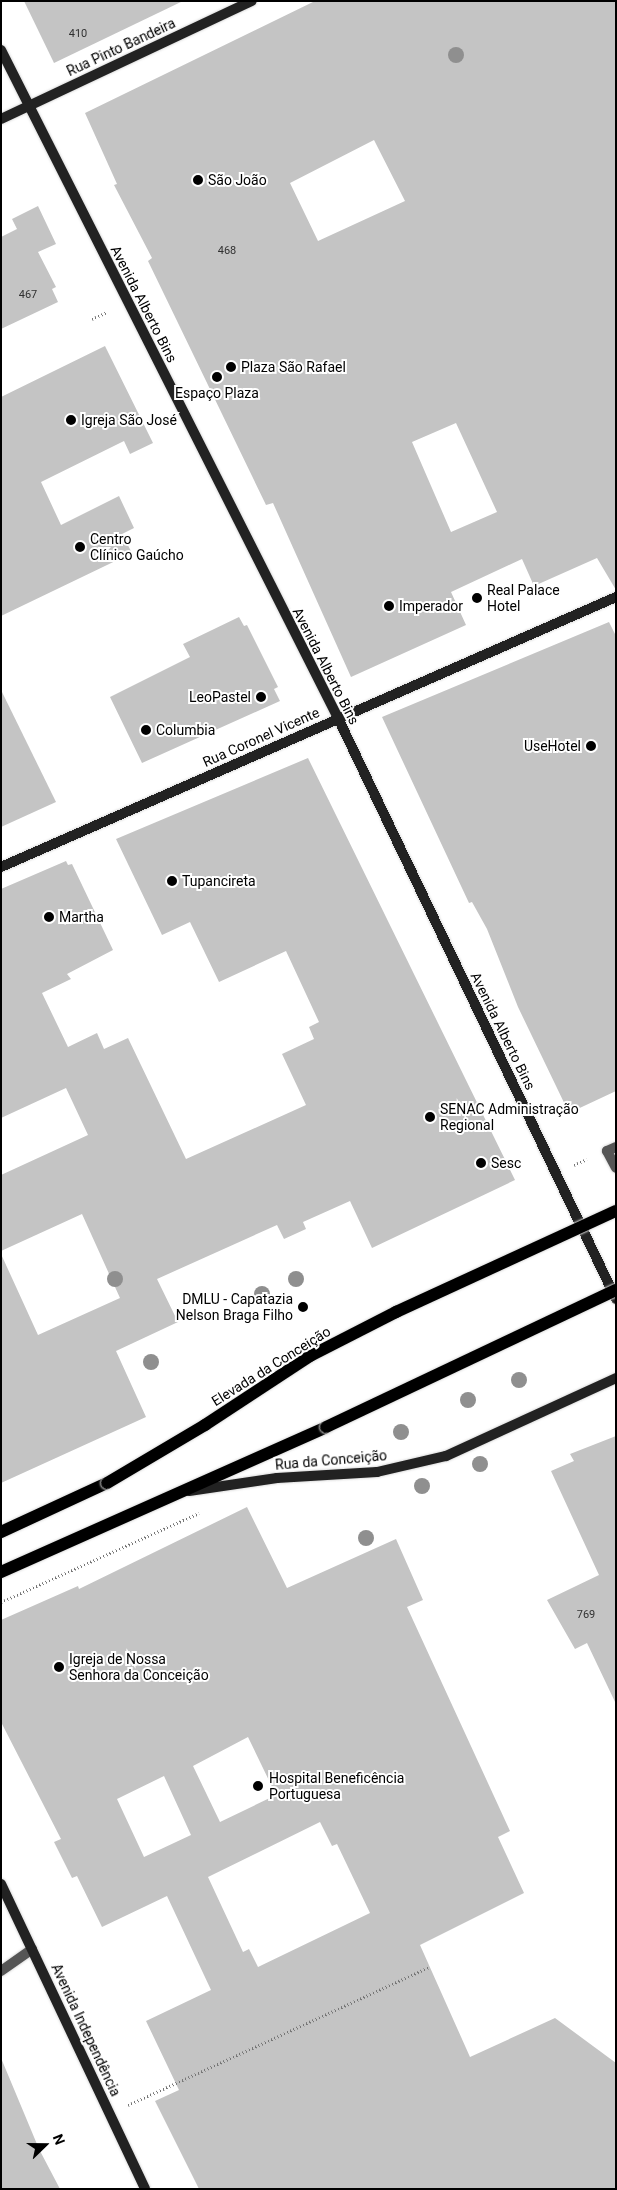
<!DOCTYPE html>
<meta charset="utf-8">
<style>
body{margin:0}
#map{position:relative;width:617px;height:2190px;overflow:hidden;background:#fff;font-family:Roboto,sans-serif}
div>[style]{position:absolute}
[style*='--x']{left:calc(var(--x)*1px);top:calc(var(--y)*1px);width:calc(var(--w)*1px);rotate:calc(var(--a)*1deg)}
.building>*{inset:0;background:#c4c4c4}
.path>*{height:3px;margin-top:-1.5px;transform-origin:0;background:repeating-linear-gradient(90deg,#777 0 1px,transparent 0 3.5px)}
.roads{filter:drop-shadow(0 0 1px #dbdbdb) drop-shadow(0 0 1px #dbdbdb)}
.lane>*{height:10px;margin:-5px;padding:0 5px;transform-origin:5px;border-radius:5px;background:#555}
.street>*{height:10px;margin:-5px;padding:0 5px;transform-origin:5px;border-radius:5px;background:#555}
.secondary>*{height:10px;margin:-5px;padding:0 5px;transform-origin:5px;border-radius:5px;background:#222}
.primary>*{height:12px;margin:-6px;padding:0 6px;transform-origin:6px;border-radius:6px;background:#000}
.bridges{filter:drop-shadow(0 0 1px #dbdbdb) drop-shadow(0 0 1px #dbdbdb)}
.primary-bridge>*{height:12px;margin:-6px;padding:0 6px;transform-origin:6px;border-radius:6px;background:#000}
.trees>*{width:16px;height:16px;margin:-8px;border-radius:50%;background:#8f8f8f}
.dots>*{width:14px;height:14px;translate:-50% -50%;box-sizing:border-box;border:2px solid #fff;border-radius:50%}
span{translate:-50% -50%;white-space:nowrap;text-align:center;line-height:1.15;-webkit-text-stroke:4px #fff;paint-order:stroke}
.number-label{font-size:11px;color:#313131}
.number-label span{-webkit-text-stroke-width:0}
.street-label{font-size:14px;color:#000}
.poi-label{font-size:14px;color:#000}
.left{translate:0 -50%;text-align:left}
.right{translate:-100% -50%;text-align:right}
.frame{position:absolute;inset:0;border:2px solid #000;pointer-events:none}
.north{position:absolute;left:20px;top:2120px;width:50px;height:50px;-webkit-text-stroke:4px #fff;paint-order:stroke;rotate:68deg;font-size:14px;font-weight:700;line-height:20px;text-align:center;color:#000}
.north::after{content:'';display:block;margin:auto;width:18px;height:22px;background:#000;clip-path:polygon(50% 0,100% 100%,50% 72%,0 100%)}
</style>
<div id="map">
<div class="building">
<div style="clip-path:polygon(24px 1px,183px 1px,54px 63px)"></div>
<div style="clip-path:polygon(evenodd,315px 1px,616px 1px,616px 590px,597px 558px,534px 586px,522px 559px,451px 592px,466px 625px,351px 677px,273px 503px,266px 505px,148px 261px,152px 258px,114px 185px,117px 184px,85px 113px,315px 1px,374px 140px,405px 201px,318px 241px,290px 183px,374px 140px,315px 1px,456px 423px,497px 512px,451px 532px,412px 442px,456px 423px)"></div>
<div style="clip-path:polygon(38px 206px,56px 244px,38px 252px,56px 287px,52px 289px,58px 302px,1px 329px,1px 237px,17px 229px,12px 219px)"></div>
<div style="clip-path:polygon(105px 346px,153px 443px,130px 454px,124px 441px,41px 482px,61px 525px,119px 496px,134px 528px,122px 534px,132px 553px,1px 616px,1px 397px)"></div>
<div style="clip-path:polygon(239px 617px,244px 626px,247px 625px,278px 687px,274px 689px,280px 701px,142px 763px,110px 697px,190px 657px,183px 644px)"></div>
<div style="clip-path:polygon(609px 622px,616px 636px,616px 1091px,569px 1113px,518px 1007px,487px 929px,472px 902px,469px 903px,382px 717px)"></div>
<div style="clip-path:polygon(1px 690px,56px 802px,1px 827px)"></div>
<div style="clip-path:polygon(308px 758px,515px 1180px,372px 1248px,350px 1201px,303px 1222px,306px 1229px,284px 1239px,277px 1225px,157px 1279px,178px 1322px,116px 1351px,146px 1417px,1px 1483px,1px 1254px,38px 1335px,120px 1298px,82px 1214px,1px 1251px,1px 1175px,88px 1135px,66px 1088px,1px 1118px,1px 889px,66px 861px,68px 865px,72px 864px,113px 950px,67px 974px,71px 979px,42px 993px,68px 1047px,97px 1033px,104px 1049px,128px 1038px,186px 1159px,306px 1105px,282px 1054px,314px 1039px,309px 1027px,319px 1022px,286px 951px,219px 982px,190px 922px,162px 935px,116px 839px)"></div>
<div style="clip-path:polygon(616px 1436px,616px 1704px,587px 1643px,575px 1649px,547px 1600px,599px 1575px,551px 1471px,574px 1461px,570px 1454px)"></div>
<div style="clip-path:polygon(evenodd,247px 1507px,287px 1588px,396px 1539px,423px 1600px,407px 1607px,510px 1831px,498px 1837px,524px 1893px,420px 1945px,470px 2057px,555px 2018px,616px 2063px,616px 2189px,199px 2189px,155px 2101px,179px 2090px,146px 2021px,211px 1990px,167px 1896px,102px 1927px,77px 1876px,72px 1878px,54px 1842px,61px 1839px,1px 1722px,1px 1620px,78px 1586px,79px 1589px,247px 1507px,248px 1737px,276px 1795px,220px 1822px,193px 1766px,248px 1737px,247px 1507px,164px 1776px,191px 1835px,144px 1857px,117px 1799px,164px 1776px,247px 1507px,320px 1822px,332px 1846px,337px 1844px,370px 1913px,258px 1967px,249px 1949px,243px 1952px,208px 1877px,320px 1822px)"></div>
<div style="clip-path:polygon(1px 2058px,39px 2149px,60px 2189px,1px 2189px)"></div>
</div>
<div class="path">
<div style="--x:92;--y:319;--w:17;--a:-25"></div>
<div style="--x:574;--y:1165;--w:14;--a:-25"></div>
<div style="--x:1;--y:1602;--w:217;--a:-24.2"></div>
<div style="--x:128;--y:2105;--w:331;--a:-24.6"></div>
</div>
<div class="roads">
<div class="lane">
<div style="--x:616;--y:1147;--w:10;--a:156"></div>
<div style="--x:607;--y:1151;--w:19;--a:62"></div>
</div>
<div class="street">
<div style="--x:1;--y:1971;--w:38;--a:-35"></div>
</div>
<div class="secondary">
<div style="--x:1;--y:50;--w:748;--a:63.23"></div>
<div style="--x:338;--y:718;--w:644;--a:64.43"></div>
<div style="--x:1;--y:119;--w:277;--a:-25.2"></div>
<div style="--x:1;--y:867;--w:672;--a:-23.7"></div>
<div style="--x:189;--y:1491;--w:89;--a:-8.4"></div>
<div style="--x:277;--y:1478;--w:100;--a:-3.4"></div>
<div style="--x:377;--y:1472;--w:71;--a:-13.1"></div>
<div style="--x:446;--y:1456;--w:187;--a:-24.6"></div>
<div style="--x:1;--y:1884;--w:337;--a:64.7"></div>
</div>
<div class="primary">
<div style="--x:1;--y:1532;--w:117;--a:-24.8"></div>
<div style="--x:1;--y:1572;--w:356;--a:-24"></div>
</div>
</div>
<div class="bridges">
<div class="primary-bridge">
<div style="--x:326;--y:1427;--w:321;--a:-25.3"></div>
<div style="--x:107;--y:1483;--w:114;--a:-30.6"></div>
<div style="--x:205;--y:1425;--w:126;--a:-33.3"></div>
<div style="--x:310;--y:1356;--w:97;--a:-27.1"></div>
<div style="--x:396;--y:1312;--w:242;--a:-24.7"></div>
</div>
</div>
<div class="trees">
<div style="left:456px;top:55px"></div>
<div style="left:115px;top:1279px"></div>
<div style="left:296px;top:1279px"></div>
<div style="left:262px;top:1294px"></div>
<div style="left:151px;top:1362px"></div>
<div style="left:519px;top:1380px"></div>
<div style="left:468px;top:1400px"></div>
<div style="left:401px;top:1432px"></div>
<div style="left:480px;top:1464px"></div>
<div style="left:422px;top:1486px"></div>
<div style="left:366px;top:1538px"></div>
</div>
<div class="dots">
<div style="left:198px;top:180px;background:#000"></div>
<div style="left:231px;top:367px;background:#000"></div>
<div style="left:217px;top:377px;background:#000"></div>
<div style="left:71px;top:420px;background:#000"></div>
<div style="left:80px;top:547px;background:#000"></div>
<div style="left:477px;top:598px;background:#000"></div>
<div style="left:389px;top:606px;background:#000"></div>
<div style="left:261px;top:697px;background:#000"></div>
<div style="left:146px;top:730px;background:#000"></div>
<div style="left:591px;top:746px;background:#000"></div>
<div style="left:172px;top:881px;background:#000"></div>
<div style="left:49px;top:917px;background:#000"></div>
<div style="left:430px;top:1117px;background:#000"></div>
<div style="left:481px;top:1163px;background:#000"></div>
<div style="left:303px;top:1307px;background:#000"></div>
<div style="left:59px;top:1667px;background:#000"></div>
<div style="left:258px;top:1786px;background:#000"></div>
</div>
<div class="number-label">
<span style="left:78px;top:34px">410</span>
<span style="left:227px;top:251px">468</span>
<span style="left:28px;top:295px">467</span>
<span style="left:586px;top:1615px">769</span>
</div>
<div class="street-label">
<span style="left:121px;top:47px;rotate:-25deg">Rua Pinto Bandeira</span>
<span style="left:144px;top:304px;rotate:63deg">Avenida Alberto Bins</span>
<span style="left:326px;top:666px;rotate:63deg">Avenida Alberto Bins</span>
<span style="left:261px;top:737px;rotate:-24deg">Rua Coronel Vicente</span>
<span style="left:503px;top:1031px;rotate:64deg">Avenida Alberto Bins</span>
<span style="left:271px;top:1366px;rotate:-32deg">Elevada da Conceição</span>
<span style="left:331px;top:1460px;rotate:-5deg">Rua da Conceição</span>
<span style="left:86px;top:2030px;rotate:65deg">Avenida Independência</span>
</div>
<div class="poi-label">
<span class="left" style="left:208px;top:180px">São João</span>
<span class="left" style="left:241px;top:367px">Plaza São Rafael</span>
<span style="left:217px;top:393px">Espaço Plaza</span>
<span class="left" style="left:81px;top:420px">Igreja São José</span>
<span class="left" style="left:90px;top:547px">Centro<br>Clínico Gaúcho</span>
<span class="left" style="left:487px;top:598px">Real Palace<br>Hotel</span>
<span class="left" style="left:399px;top:606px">Imperador</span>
<span class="right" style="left:251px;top:697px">LeoPastel</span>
<span class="left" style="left:156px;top:730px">Columbia</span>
<span class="right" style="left:581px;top:746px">UseHotel</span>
<span class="left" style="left:182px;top:881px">Tupancireta</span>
<span class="left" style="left:59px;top:917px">Martha</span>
<span class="left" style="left:440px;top:1117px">SENAC Administração<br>Regional</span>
<span class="left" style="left:491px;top:1163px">Sesc</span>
<span class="right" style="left:293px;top:1307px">DMLU - Capatazia<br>Nelson Braga Filho</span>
<span class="left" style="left:69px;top:1667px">Igreja de Nossa<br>Senhora da Conceição</span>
<span class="left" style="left:269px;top:1786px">Hospital Beneficência<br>Portuguesa</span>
</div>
<div class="frame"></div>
<div class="north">N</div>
</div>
